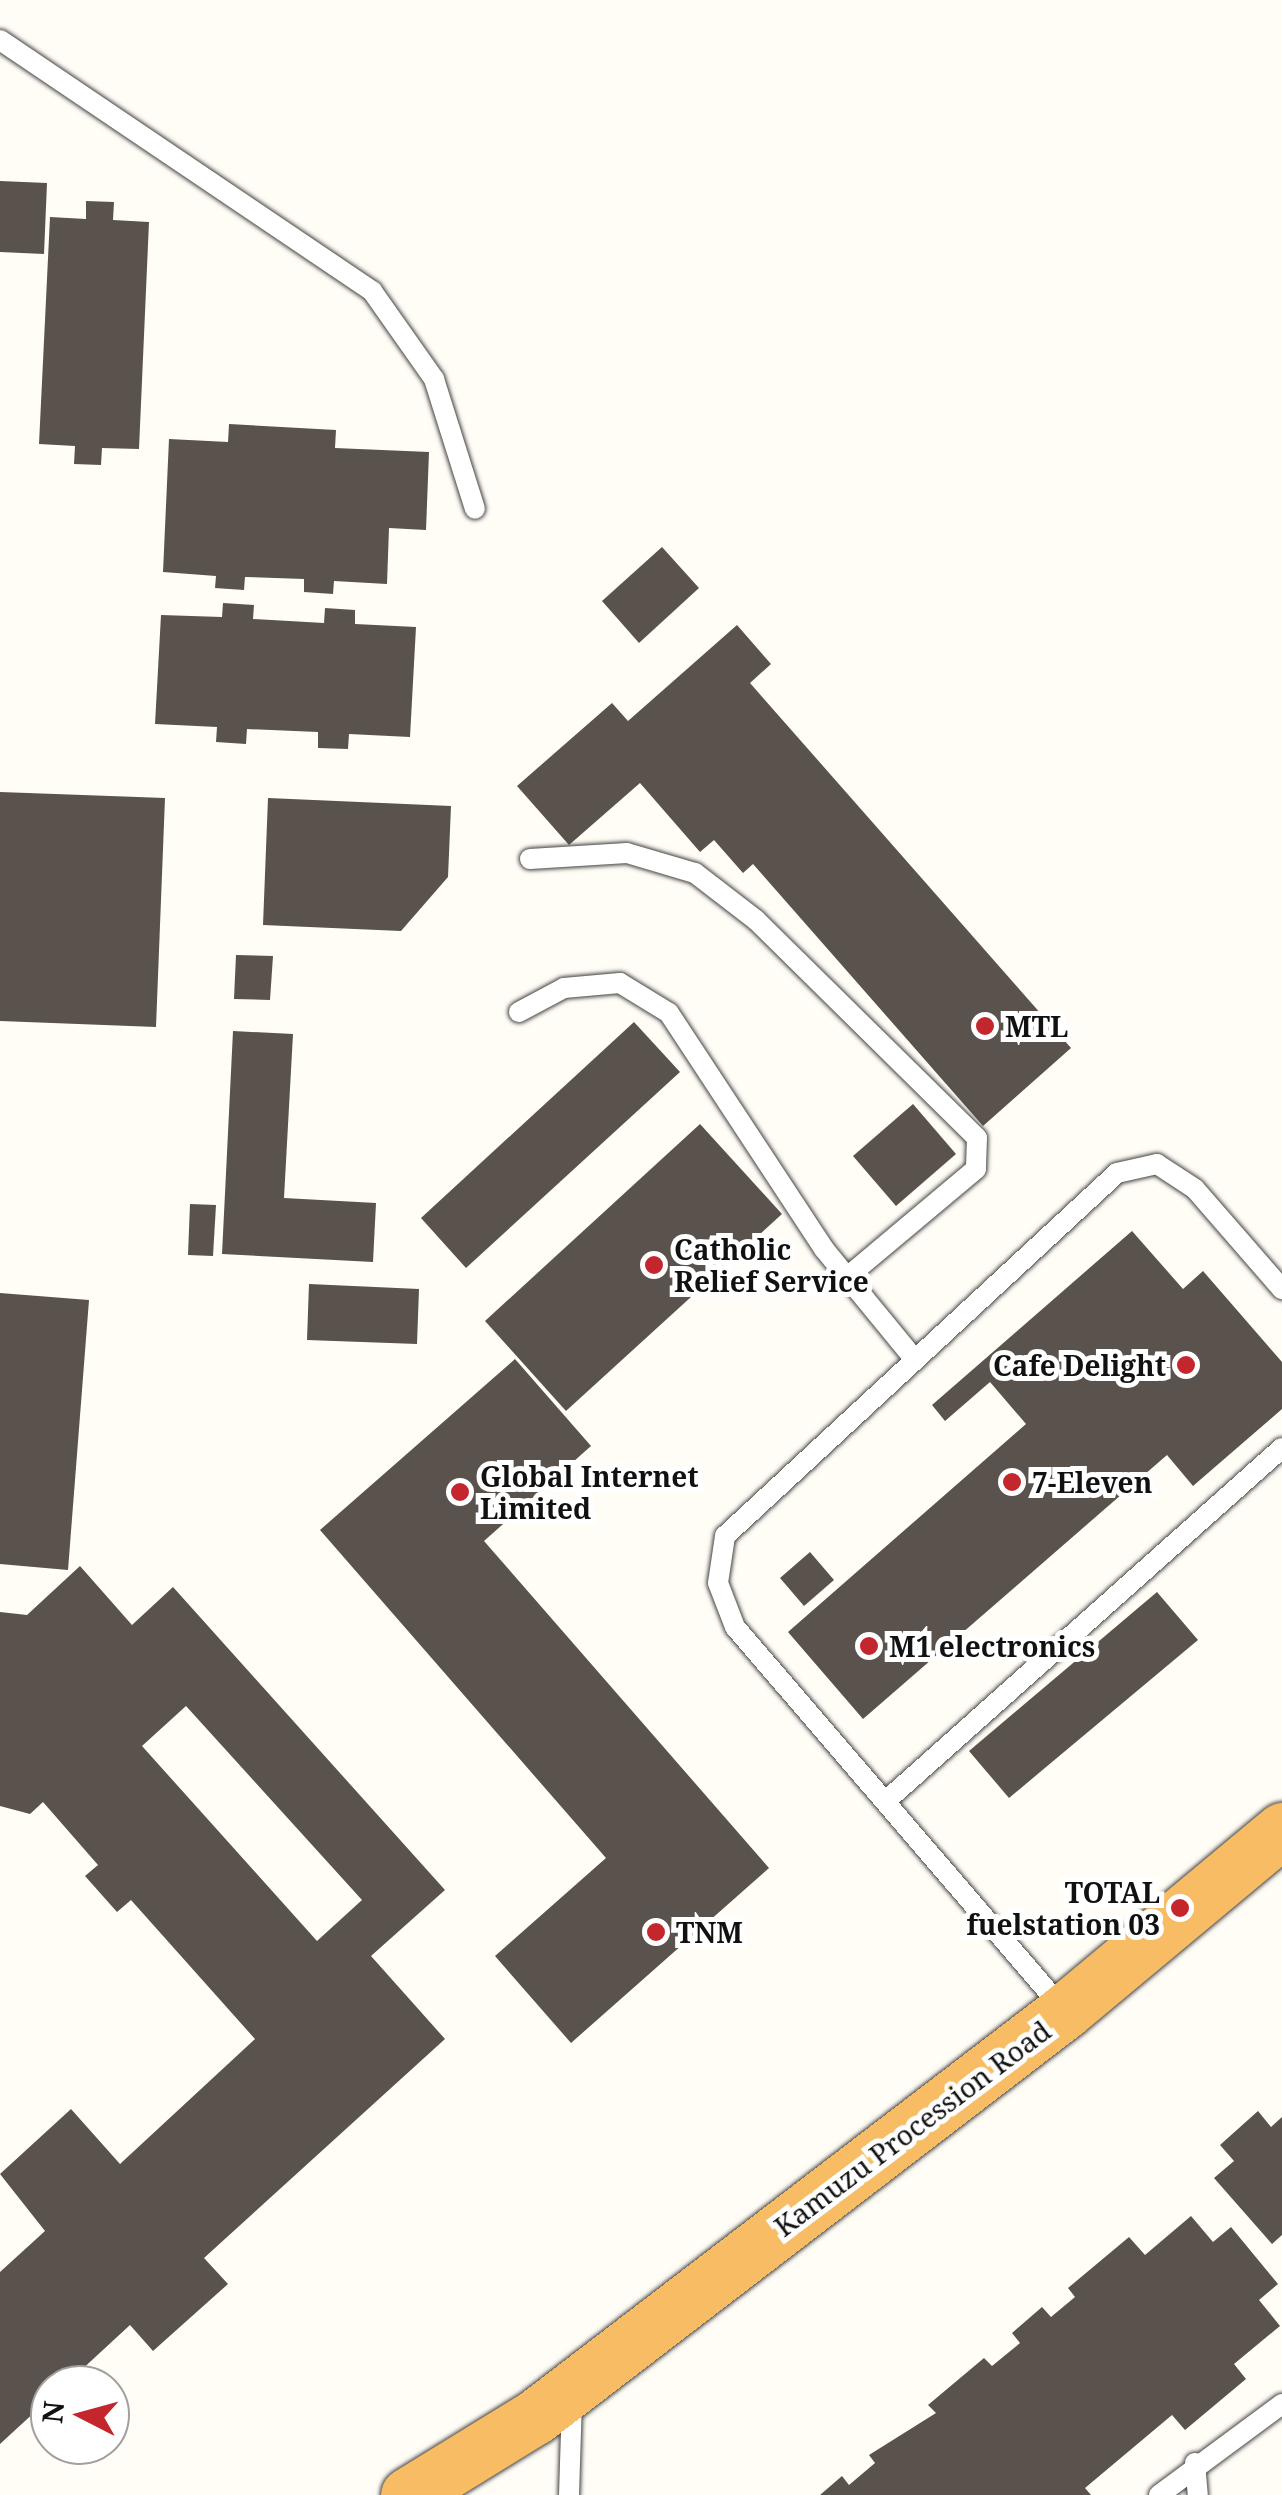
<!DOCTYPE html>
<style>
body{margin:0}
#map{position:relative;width:1282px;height:2495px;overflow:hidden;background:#fffdf5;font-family:"Noto Serif",serif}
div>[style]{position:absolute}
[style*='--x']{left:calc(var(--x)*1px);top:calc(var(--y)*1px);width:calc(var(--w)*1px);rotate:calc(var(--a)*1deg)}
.building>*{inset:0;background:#5a524d}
.roads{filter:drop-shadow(0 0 2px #444) drop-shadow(0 0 2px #444)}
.service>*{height:20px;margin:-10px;padding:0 10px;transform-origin:10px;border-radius:10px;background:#fff}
.trunk>*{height:55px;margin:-27.5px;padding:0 27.5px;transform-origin:27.5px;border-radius:27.5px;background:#f7bc64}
.dots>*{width:28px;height:28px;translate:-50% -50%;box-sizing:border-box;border:5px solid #fff;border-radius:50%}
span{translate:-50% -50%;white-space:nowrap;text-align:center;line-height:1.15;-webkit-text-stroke:10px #fff;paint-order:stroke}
.poi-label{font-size:28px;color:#111;font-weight:700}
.left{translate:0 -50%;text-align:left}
.right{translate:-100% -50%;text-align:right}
.street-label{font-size:28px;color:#111}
.north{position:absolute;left:30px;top:2365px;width:100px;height:100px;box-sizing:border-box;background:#fff;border:2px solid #a0a0a0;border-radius:50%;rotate:276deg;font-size:28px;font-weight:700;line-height:40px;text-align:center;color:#111}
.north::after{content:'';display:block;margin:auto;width:35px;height:45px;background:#c4262e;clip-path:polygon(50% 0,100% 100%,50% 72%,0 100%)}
</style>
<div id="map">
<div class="building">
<div style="clip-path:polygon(0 181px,47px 183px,44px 254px,0 252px)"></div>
<div style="clip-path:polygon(86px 201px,114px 202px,113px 220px,149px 222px,139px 449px,102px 448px,101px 465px,74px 464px,75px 446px,39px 444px,50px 217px,86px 219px)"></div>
<div style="clip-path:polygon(229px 424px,336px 430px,335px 448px,429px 452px,426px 530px,389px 528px,387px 584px,334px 581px,333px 594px,304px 592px,304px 579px,245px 577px,244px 590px,215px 588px,216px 576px,163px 572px,169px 439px,228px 442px)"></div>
<div style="clip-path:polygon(662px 547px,699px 588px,639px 643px,602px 601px)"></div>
<div style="clip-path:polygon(223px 603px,254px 605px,253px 619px,324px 623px,325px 608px,355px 610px,355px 624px,416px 627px,410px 737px,349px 734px,348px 749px,318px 748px,318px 732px,247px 729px,246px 744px,216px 742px,217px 727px,155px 724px,161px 615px,222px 617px)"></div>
<div style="clip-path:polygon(737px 625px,771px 664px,750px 683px,1071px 1048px,983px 1126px,753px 864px,743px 873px,714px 840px,700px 852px,640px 783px,569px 845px,517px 786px,612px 703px,628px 721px)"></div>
<div style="clip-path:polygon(0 792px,165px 798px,156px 1027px,0 1021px)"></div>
<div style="clip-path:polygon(268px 798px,451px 806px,448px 877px,401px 931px,263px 925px)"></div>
<div style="clip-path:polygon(236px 955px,273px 956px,270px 1000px,234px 999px)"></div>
<div style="clip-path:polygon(634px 1022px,680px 1072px,466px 1268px,421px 1218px)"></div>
<div style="clip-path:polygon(233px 1031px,293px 1034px,284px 1198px,376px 1203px,373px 1262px,222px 1254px)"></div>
<div style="clip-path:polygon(913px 1104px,956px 1154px,896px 1206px,853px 1156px)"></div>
<div style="clip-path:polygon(700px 1124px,782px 1214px,566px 1411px,485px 1321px)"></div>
<div style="clip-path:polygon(190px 1204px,216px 1205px,213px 1256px,188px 1255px)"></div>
<div style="clip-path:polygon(1132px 1231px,1183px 1289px,1203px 1271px,1282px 1362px,1282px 1409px,1193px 1486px,1167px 1455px,863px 1719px,788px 1632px,1026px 1424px,990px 1382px,945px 1421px,932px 1405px)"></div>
<div style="clip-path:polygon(309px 1284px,419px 1289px,417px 1344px,307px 1340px)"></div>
<div style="clip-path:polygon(0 1293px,89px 1300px,68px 1570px,0 1564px)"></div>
<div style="clip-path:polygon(515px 1359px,591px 1446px,484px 1541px,769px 1868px,571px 2043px,495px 1956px,606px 1858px,320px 1530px)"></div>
<div style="clip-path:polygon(810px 1552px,834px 1580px,804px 1606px,780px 1578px)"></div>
<div style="clip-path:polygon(evenodd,80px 1566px,132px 1625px,173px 1587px,445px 1890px,371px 1956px,445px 2039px,204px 2258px,228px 2284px,153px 2351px,130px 2325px,65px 2385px,50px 2385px,50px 2398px,0 2444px,0 2272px,45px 2231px,0 2174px,71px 2109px,120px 2164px,255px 2039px,131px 1900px,117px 1912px,85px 1876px,98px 1865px,43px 1802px,30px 1814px,0 1806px,0 1612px,27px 1615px,80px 1566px,186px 1706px,362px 1900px,317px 1941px,142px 1746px,186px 1706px)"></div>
<div style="clip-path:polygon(1157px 1592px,1198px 1640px,1009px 1798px,969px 1751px)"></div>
<div style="clip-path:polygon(1258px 2111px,1271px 2127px,1282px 2117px,1282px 2235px,1272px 2244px,1214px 2178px,1234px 2161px,1220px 2145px)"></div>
<div style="clip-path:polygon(1191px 2216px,1213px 2242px,1231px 2227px,1278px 2284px,1259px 2300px,1280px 2326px,1234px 2364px,1246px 2379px,1185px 2430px,1172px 2415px,1085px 2488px,1091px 2495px,820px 2495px,842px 2476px,849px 2485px,875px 2463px,869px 2455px,936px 2413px,928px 2405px,984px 2358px,992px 2366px,1020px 2343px,1012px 2333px,1042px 2307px,1051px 2317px,1075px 2297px,1068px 2288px,1129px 2237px,1145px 2255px)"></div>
</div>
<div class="roads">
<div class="service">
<div style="--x:0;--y:40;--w:449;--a:34"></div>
<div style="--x:372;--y:291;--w:108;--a:54.8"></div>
<div style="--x:434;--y:379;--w:136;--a:72.5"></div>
<div style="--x:530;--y:859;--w:97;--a:-3.5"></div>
<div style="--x:627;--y:853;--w:71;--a:16.4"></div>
<div style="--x:695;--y:873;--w:77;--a:37.6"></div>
<div style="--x:756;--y:920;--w:310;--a:44.6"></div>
<div style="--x:977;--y:1138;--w:31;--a:92"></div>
<div style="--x:976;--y:1169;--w:171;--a:140"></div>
<div style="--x:519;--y:1012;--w:51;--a:-28.1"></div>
<div style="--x:564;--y:988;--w:56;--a:-5.1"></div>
<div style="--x:620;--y:983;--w:57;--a:31.5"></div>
<div style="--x:669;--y:1013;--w:282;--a:56.7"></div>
<div style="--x:824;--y:1249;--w:137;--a:50.6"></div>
<div style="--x:887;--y:1800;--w:529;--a:-41.71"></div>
<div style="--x:1063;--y:2009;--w:503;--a:-130.65"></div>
<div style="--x:735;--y:1627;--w:47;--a:-111.1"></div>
<div style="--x:718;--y:1583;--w:48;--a:-81.5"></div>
<div style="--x:725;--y:1536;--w:534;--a:-42.8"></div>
<div style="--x:1117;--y:1173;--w:41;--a:-12.7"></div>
<div style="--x:1157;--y:1164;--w:45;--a:33.3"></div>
<div style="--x:1195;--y:1189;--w:133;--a:49"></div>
<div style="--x:1195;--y:2463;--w:32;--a:85"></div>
<div style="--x:569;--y:2495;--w:98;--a:-88.2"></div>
<div style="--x:1159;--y:2495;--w:153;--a:-36.5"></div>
</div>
<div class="trunk">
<div style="--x:408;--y:2495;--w:149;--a:-31.6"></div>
<div style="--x:535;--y:2417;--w:668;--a:-37.45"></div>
<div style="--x:1065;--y:2011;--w:283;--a:-39.8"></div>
</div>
</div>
<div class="dots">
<div style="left:985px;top:1026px;background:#c4262e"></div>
<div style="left:654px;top:1265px;background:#c4262e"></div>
<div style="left:1186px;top:1365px;background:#c4262e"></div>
<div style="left:1012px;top:1482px;background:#c4262e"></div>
<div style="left:460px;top:1492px;background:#c4262e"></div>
<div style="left:869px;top:1646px;background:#c4262e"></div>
<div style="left:1180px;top:1908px;background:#c4262e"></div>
<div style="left:656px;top:1932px;background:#c4262e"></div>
</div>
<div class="poi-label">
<span class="left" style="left:1005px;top:1026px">MTL</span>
<span class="left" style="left:674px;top:1265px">Catholic<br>Relief Service</span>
<span class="right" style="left:1166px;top:1365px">Cafe Delight</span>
<span class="left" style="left:480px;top:1492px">Global Internet<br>Limited</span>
<span class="left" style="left:1032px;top:1482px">7-Eleven</span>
<span class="left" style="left:889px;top:1646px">M1 electronics</span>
<span class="right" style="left:1160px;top:1908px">TOTAL<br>fuelstation 03</span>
<span class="left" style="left:676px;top:1932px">TNM</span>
</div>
<div class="street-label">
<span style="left:912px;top:2128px;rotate:-37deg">Kamuzu Procession Road</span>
</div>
<div class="north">N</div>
</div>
